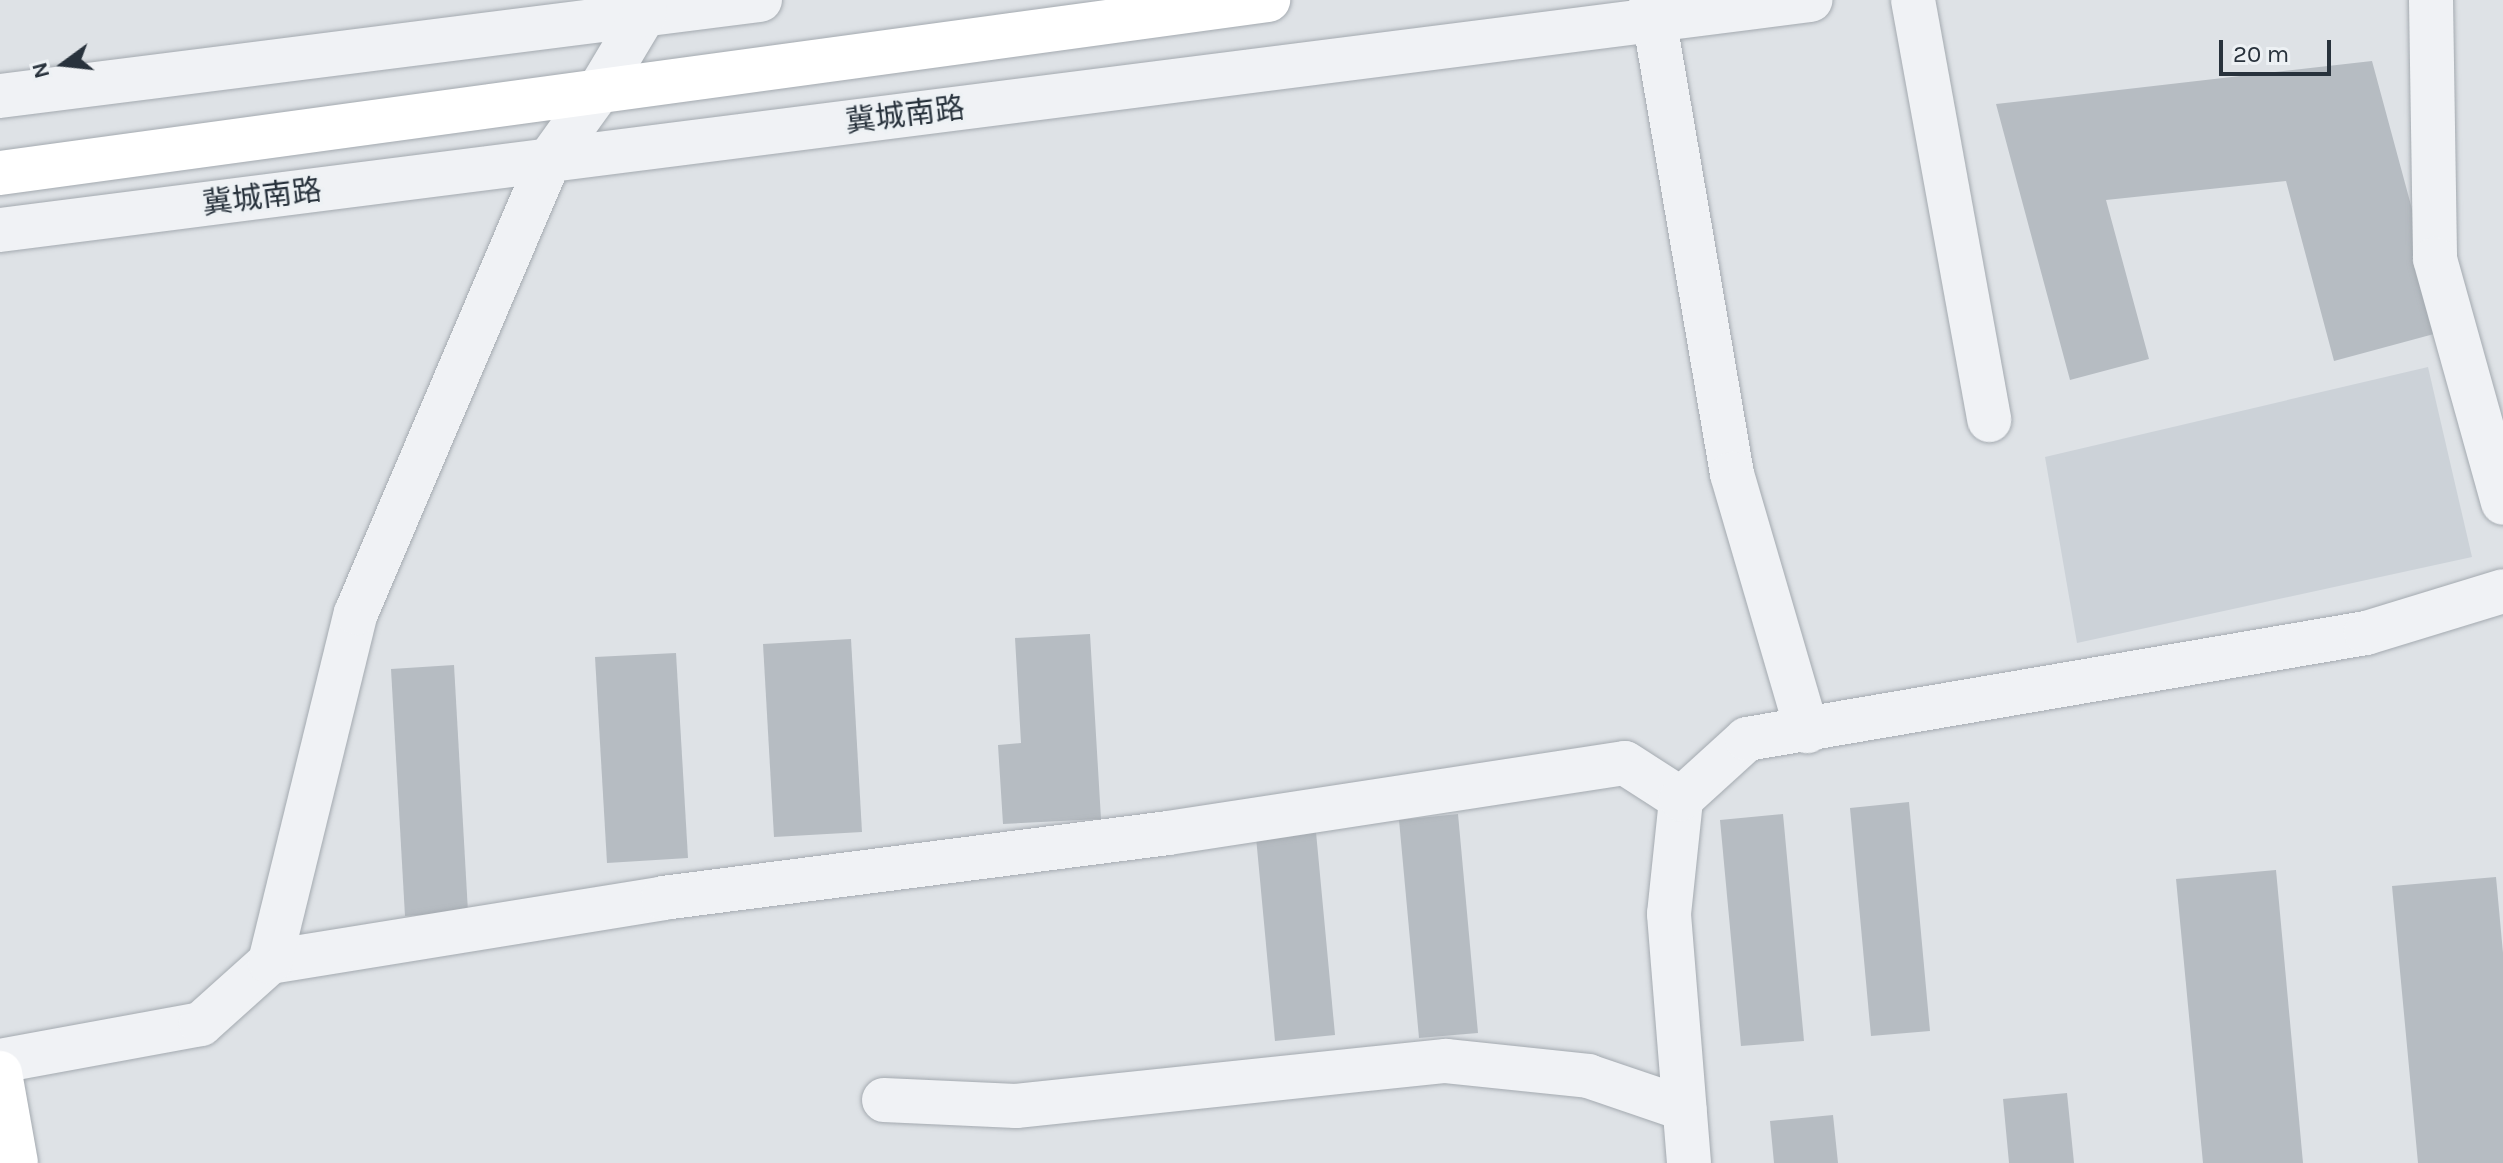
<!DOCTYPE html>
<meta charset="utf-8">
<style>
body{margin:0}
#map{position:relative;width:2503px;height:1163px;overflow:hidden;background:#dee2e6;font-family:Karla,"Noto Sans SC",sans-serif}
div>[style]{position:absolute}
[style*='--x']{left:calc(var(--x)*1px);top:calc(var(--y)*1px);width:calc(var(--w)*1px);rotate:calc(var(--a)*1deg)}
.built>*{inset:0;background:#ccd2d8}
.building>*{inset:0;background:#b6bcc2}
.roads{filter:drop-shadow(0 0 2px #a4aab0) drop-shadow(0 0 2px #a4aab0)}
.minor>*{height:44px;margin:-22px;padding:0 22px;transform-origin:22px;border-radius:22px;background:#f0f2f5}
.major>*{height:44px;margin:-22px;padding:0 22px;transform-origin:22px;border-radius:22px;background:#fff}
span{translate:-50% -50%;white-space:nowrap;text-align:center;line-height:1.15;-webkit-text-stroke:6px #edf1f4;paint-order:stroke}
.street-label{font-size:30px;color:#28323c}
.north{position:absolute;left:24px;top:24px;width:80px;height:80px;-webkit-text-stroke:6px #edf1f4;paint-order:stroke;rotate:255deg;font-size:22px;font-weight:700;line-height:32px;text-align:center;color:#28323c}
.north::after{content:'';display:block;margin:auto;width:28px;height:36px;background:#28323c;clip-path:polygon(50% 0,100% 100%,50% 72%,0 100%)}
.scale{position:absolute;left:2219px;top:40px;width:112px;height:36px;box-sizing:border-box;border:4px solid #28323c;border-top:0;padding-left:10px;font-size:24px;line-height:28px;white-space:nowrap;color:#28323c;-webkit-text-stroke:6px #edf1f4;paint-order:stroke}
</style>
<div id="map">
<div class="built">
<div style="clip-path:polygon(2428px 367px,2472px 557px,2077px 643px,2045px 457px)"></div>
</div>
<div class="building">
<div style="clip-path:polygon(2372px 61px,2445px 331px,2334px 361px,2286px 181px,2106px 200px,2149px 359px,2070px 380px,1996px 104px)"></div>
<div style="clip-path:polygon(1090px 634px,1101px 819px,1003px 824px,998px 745px,1021px 743px,1015px 638px)"></div>
<div style="clip-path:polygon(851px 639px,862px 832px,774px 837px,763px 644px)"></div>
<div style="clip-path:polygon(676px 653px,688px 858px,607px 863px,595px 657px)"></div>
<div style="clip-path:polygon(454px 665px,468px 912px,405px 916px,391px 669px)"></div>
<div style="clip-path:polygon(1909px 802px,1930px 1031px,1871px 1036px,1850px 808px)"></div>
<div style="clip-path:polygon(1458px 814px,1478px 1033px,1419px 1038px,1399px 820px)"></div>
<div style="clip-path:polygon(1783px 814px,1804px 1041px,1741px 1046px,1720px 820px)"></div>
<div style="clip-path:polygon(1316px 832px,1335px 1035px,1275px 1041px,1256px 837px)"></div>
<div style="clip-path:polygon(2276px 870px,2303px 1163px,2203px 1163px,2176px 879px)"></div>
<div style="clip-path:polygon(2496px 877px,2503px 953px,2503px 1163px,2418px 1163px,2392px 886px)"></div>
<div style="clip-path:polygon(2067px 1093px,2074px 1163px,2009px 1163px,2003px 1099px)"></div>
<div style="clip-path:polygon(1833px 1115px,1838px 1163px,1774px 1163px,1770px 1121px)"></div>
</div>
<div class="roads">
<div class="minor">
<div style="--x:1651;--y:0;--w:481;--a:80.3"></div>
<div style="--x:1732;--y:474;--w:268;--a:73.7"></div>
<div style="--x:1913;--y:0;--w:427;--a:79.7"></div>
<div style="--x:2431;--y:0;--w:259;--a:89.1"></div>
<div style="--x:2435;--y:259;--w:253;--a:74.4"></div>
<div style="--x:0;--y:96;--w:766;--a:-7.2"></div>
<div style="--x:0;--y:230;--w:1825;--a:-7.24"></div>
<div style="--x:270;--y:962;--w:398;--a:-9.2"></div>
<div style="--x:663;--y:898;--w:509;--a:-7.33"></div>
<div style="--x:1168;--y:833;--w:462;--a:-8.7"></div>
<div style="--x:1625;--y:763;--w:67;--a:32.7"></div>
<div style="--x:0;--y:1061;--w:204;--a:-10.4"></div>
<div style="--x:201;--y:1024;--w:93;--a:-41.9"></div>
<div style="--x:270;--y:962;--w:359;--a:-76.2"></div>
<div style="--x:356;--y:613;--w:492;--a:-66.9"></div>
<div style="--x:549;--y:160;--w:84;--a:-54.2"></div>
<div style="--x:598;--y:92;--w:90;--a:-59.1"></div>
<div style="--x:644;--y:15;--w:15;--a:-86"></div>
<div style="--x:884;--y:1100;--w:132;--a:2.6"></div>
<div style="--x:1016;--y:1106;--w:432;--a:-6"></div>
<div style="--x:1446;--y:1061;--w:143;--a:6"></div>
<div style="--x:1588;--y:1076;--w:102;--a:18.8"></div>
<div style="--x:1689;--y:1163;--w:250;--a:-94.6"></div>
<div style="--x:1669;--y:914;--w:116;--a:-84"></div>
<div style="--x:1681;--y:799;--w:89;--a:-42.3"></div>
<div style="--x:1747;--y:739;--w:628;--a:-9.72"></div>
<div style="--x:2366;--y:633;--w:143;--a:-17"></div>
</div>
<div class="major">
<div style="--x:0;--y:173;--w:1280;--a:-7.77"></div>
<div style="--x:0;--y:1073;--w:91;--a:79.9"></div>
</div>
</div>
<div class="street-label">
<span style="left:905px;top:115px;rotate:-7deg">冀城南路</span>
<span style="left:262px;top:197px;rotate:-7deg">冀城南路</span>
</div>
<div class="north">N</div>
<div class="scale">20 m</div>
</div>
